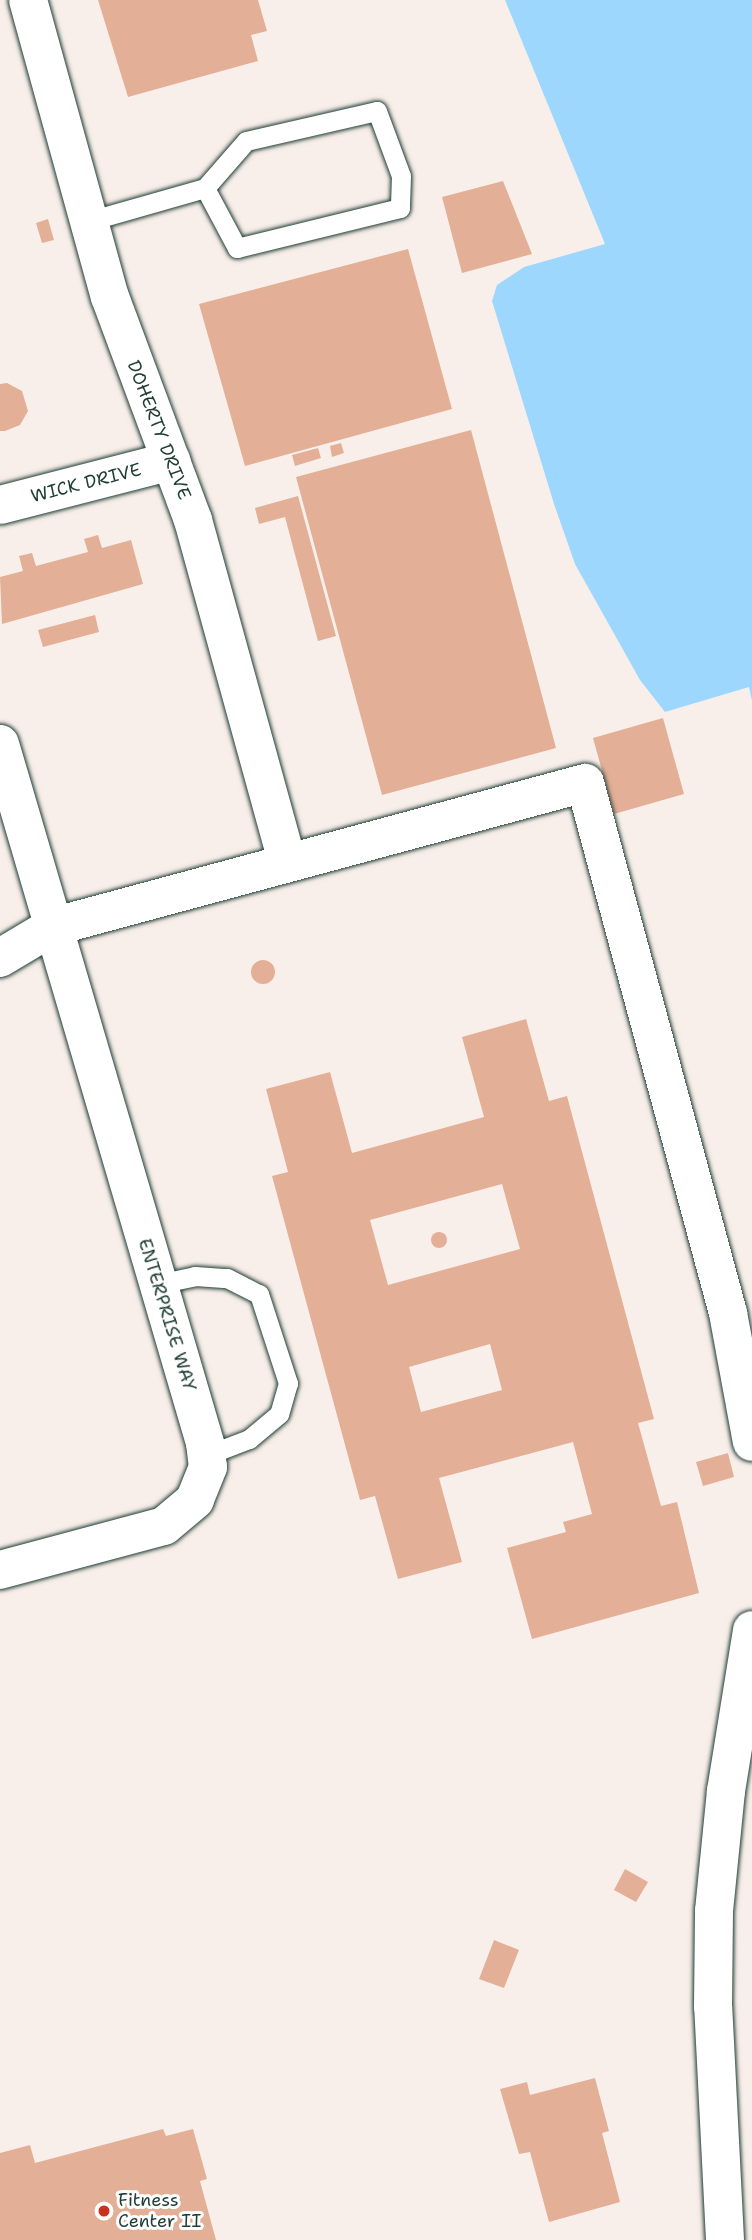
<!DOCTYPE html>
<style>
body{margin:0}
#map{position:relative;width:752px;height:2240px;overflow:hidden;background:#f9efea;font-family:"Shantell Sans",sans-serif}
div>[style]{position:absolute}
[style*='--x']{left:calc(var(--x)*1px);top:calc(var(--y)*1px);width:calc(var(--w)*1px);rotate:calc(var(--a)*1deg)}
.water>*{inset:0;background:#9ed7fe}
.building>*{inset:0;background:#e3af96}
.round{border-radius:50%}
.roads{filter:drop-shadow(0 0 2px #1f3d34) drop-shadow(0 0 2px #1f3d34)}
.lane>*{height:19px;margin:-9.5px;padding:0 9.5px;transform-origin:9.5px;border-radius:9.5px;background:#fff}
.street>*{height:38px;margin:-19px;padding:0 19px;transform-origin:19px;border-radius:19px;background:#fff}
.dots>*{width:19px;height:19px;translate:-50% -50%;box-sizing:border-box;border:4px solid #fff;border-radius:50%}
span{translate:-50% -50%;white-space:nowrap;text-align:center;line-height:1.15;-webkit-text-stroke:6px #fff;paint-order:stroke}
.street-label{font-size:18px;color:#1f3d34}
.poi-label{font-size:18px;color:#1f3d34}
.left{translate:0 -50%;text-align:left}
</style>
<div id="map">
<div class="water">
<div style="clip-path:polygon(505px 0,752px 0,752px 701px,749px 687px,665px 712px,640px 680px,575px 564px,554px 504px,492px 301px,497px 285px,524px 267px,605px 244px)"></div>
</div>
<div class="building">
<div style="clip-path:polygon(98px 0,258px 0,267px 31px,251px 35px,258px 61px,128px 97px)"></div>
<div style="clip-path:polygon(503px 181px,532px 254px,462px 273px,442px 197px)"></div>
<div style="clip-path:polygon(48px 219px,54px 240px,42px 243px,36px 223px)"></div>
<div style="clip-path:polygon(408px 249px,452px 409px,245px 466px,199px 304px)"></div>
<div style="clip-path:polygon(7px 383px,22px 391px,28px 411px,20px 425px,5px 431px,0 431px,0 384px)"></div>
<div style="clip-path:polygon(471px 430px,556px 748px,382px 795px,296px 477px)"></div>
<div style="clip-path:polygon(341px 443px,344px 453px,332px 457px,330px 446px)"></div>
<div style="clip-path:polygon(318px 448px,321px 458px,295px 466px,292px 455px)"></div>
<div style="clip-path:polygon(298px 496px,336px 636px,318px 641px,285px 517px,259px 524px,255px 508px)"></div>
<div style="clip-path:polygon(98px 535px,102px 548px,131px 540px,143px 584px,2px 624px,0 577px,23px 571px,19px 556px,32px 553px,36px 566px,88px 552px,84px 539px)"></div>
<div style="clip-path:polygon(95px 615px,99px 632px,43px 647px,38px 630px)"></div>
<div style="clip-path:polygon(663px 718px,684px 794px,614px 814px,593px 738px)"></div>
<div class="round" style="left:251px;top:960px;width:24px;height:24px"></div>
<div style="clip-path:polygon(evenodd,526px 1019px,549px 1101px,567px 1096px,654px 1419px,638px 1423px,661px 1506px,677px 1502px,699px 1593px,532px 1639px,507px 1548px,566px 1532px,563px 1522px,592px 1514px,573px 1442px,439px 1478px,462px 1562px,398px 1579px,375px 1496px,360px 1500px,272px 1176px,288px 1172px,266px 1089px,330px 1072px,352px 1153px,484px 1117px,462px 1037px,526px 1019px,502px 1184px,520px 1249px,388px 1285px,370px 1220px,502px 1184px,526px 1019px,490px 1344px,502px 1390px,421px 1412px,409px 1367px,490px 1344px)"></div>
<div class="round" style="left:431px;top:1232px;width:16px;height:16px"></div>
<div style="clip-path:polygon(728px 1453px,734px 1477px,703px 1486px,696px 1462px)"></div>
<div style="clip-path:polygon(625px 1869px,648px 1882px,636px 1902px,614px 1890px)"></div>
<div style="clip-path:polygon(494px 1940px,519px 1950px,504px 1988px,479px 1979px)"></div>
<div style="clip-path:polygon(595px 2078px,609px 2131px,602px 2133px,620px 2202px,549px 2222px,530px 2152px,519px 2154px,500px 2089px,527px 2082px,530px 2095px)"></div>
<div style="clip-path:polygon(163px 2129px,166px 2136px,193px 2129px,207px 2179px,200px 2181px,216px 2240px,0 2240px,0 2153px,30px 2145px,35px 2163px)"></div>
</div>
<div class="roads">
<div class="lane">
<div style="--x:89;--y:221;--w:121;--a:-15.9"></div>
<div style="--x:205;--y:188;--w:62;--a:-48.9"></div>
<div style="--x:246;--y:141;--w:134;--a:-12.9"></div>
<div style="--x:377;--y:111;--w:69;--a:69.7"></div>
<div style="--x:401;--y:176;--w:32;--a:92"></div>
<div style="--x:400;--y:208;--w:168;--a:166.2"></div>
<div style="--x:237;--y:248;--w:68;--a:-118.1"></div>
<div style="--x:158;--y:1284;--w:38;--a:-12"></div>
<div style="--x:195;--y:1276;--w:32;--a:4"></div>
<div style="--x:227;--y:1278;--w:36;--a:27"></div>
<div style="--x:259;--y:1294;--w:94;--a:72"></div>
<div style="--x:288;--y:1383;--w:32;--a:106"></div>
<div style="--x:279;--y:1414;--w:39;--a:140"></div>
<div style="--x:249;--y:1439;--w:45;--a:159.1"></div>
</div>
<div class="street">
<div style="--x:28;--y:0;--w:308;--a:74.6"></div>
<div style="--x:110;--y:297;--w:238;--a:69.6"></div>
<div style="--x:193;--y:520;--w:355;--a:74.6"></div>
<div style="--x:0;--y:505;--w:177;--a:-14.4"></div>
<div style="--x:0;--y:744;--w:728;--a:73.65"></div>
<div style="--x:205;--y:1443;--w:24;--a:83"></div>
<div style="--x:208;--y:1467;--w:35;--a:112"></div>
<div style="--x:195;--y:1500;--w:40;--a:140"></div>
<div style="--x:164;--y:1526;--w:170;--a:165"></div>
<div style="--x:0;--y:958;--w:61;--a:-30.8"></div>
<div style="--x:52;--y:927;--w:552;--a:-15.12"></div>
<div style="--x:585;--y:783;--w:549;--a:74.9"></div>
<div style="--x:728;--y:1313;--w:131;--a:79.5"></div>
<div style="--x:725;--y:2240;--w:233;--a:-92.9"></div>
<div style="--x:713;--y:2007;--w:96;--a:-89.4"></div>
<div style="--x:714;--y:1911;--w:121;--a:-84.3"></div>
<div style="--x:726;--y:1791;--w:163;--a:-80.8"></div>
</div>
</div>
<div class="dots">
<div style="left:104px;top:2211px;background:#c8321e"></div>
</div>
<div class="street-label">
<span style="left:159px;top:430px;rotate:69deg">DOHERTY DRIVE</span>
<span style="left:86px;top:483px;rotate:-14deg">WICK DRIVE</span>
<span style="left:167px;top:1315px;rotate:73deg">ENTERPRISE WAY</span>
</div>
<div class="poi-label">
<span class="left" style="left:118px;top:2211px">Fitness<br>Center II</span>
</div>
</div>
